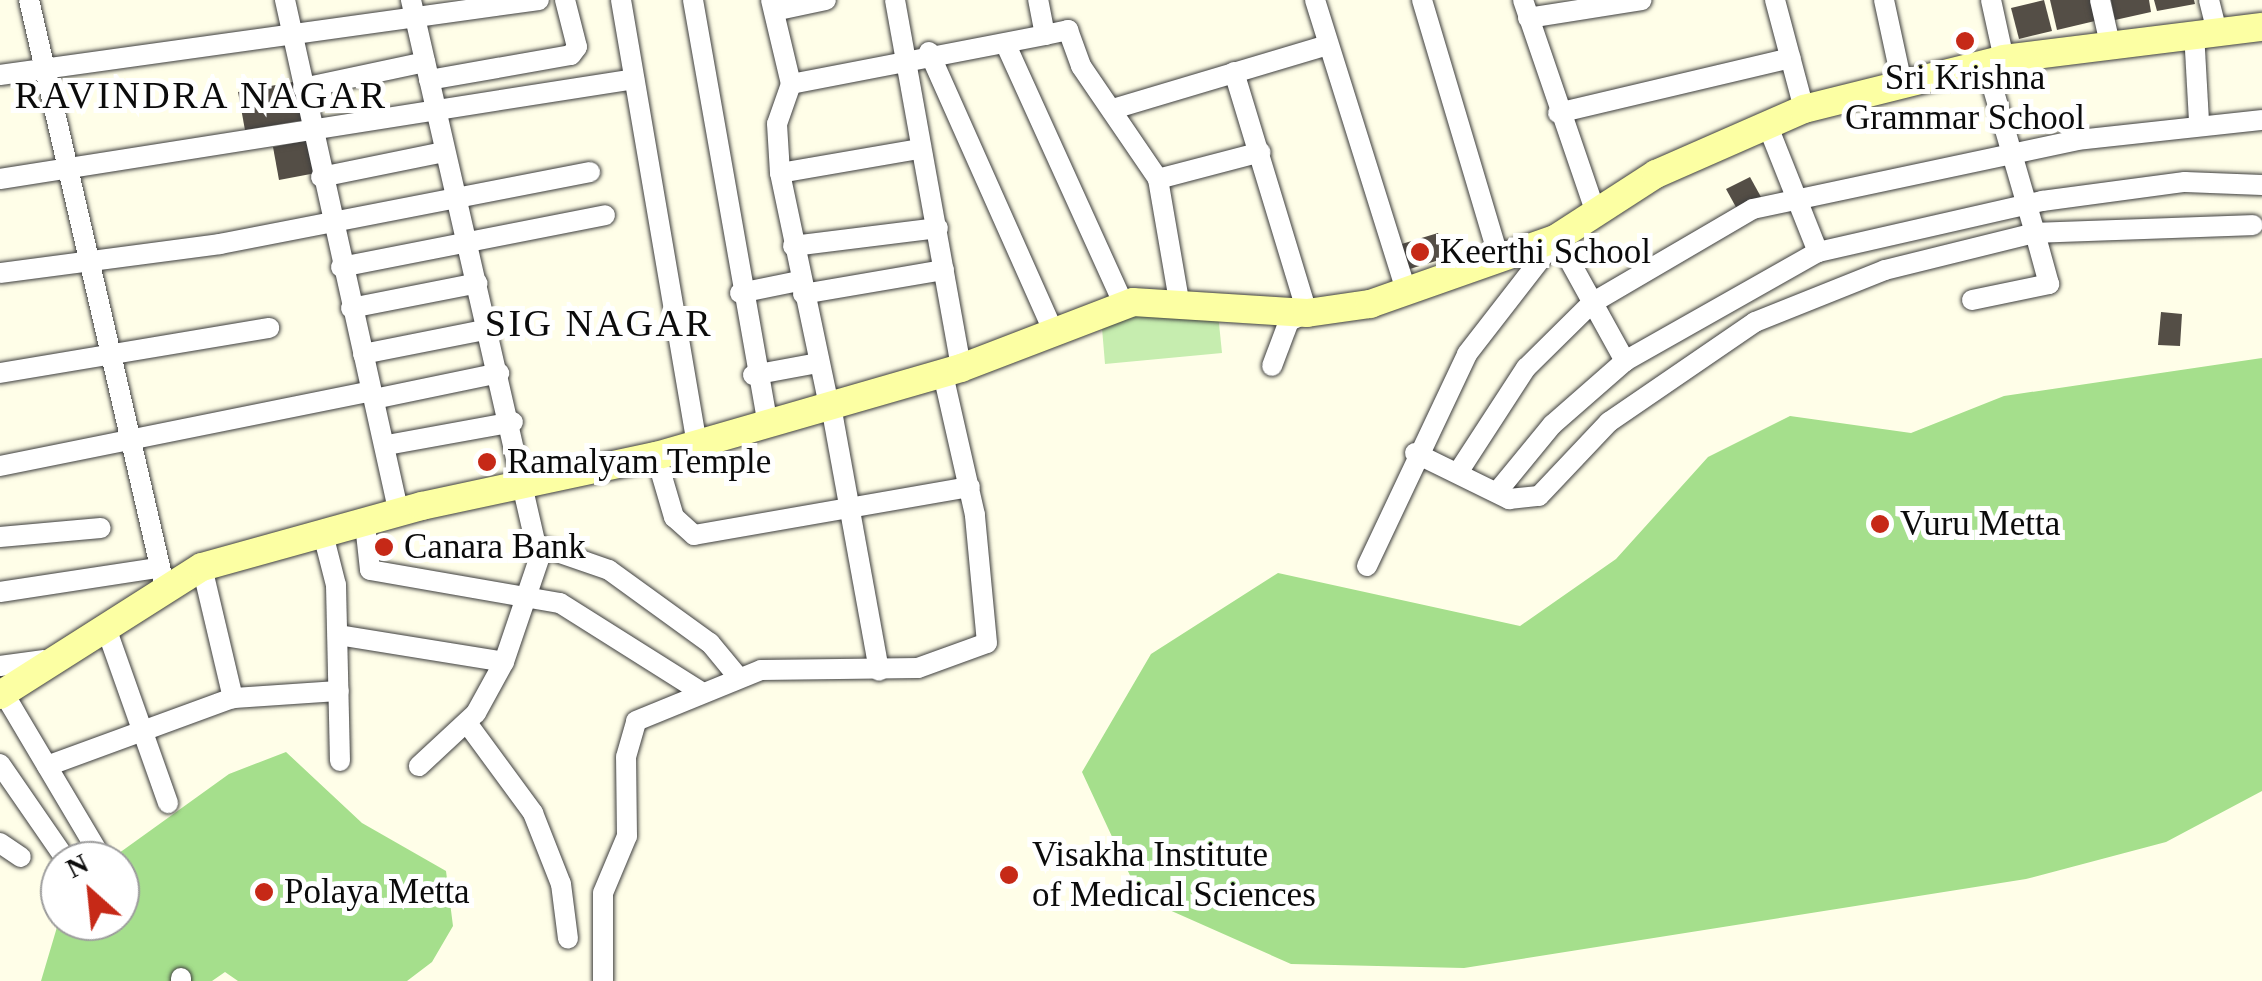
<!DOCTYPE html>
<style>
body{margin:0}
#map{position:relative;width:2262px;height:981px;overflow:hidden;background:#fffee8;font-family:Georgia,serif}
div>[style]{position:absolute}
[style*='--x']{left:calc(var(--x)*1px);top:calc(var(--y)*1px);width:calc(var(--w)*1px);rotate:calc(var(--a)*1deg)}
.green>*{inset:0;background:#c6edaf}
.forest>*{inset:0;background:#a5df8c}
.building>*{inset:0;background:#544e46}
.roads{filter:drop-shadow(0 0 2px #3e3e3e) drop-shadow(0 0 2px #3e3e3e)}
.street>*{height:20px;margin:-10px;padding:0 10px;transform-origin:10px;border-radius:10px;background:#fff}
.secondary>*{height:28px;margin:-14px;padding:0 14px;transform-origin:14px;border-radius:14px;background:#fcffa3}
.dots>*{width:28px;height:28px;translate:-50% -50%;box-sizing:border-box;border:5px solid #fff;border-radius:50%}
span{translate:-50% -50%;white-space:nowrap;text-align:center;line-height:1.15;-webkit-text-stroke:10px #fff;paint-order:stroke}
.poi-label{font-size:35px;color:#0b0b0b}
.left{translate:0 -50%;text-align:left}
.neighbourhood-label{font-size:38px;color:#0b0b0b;letter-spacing:2.5px}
.north{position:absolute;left:40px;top:841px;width:100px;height:100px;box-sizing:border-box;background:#fff;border:2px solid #9d9d9d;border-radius:50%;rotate:333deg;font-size:28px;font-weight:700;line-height:40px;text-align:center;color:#0b0b0b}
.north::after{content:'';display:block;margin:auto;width:35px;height:45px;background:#c62917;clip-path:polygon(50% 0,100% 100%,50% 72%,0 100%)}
</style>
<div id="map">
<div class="green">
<div style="clip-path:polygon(1217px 304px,1222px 353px,1105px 364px,1101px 316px)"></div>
</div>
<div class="forest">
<div style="clip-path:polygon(2262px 358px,2262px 791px,2166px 842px,2026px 879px,1464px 968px,1291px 964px,1140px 897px,1082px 772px,1151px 654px,1278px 573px,1520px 626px,1616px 559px,1708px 457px,1790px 416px,1911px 433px,2004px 396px)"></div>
<div style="clip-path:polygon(286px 752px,362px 823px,446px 871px,453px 926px,432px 962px,407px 981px,238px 981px,225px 972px,212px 981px,41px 981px,60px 917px,120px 921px,120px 861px,108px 861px,229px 774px)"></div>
</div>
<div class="building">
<div style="clip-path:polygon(2044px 0,2052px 31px,2019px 39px,2011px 8px)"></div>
<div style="clip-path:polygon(2050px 0,2090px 0,2095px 21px,2057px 30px)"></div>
<div style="clip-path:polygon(2111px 0,2149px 0,2151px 12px,2115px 20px)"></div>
<div style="clip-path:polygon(2154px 0,2194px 0,2195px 4px,2157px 11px)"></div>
<div style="clip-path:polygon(298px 81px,305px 120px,245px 130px,238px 92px)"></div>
<div style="clip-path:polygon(310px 140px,316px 173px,279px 180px,273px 147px)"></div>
<div style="clip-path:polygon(1750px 177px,1761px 197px,1737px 209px,1726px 189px)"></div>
<div style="clip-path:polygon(1438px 233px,1446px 258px,1403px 271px,1395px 246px)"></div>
<div style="clip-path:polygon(2161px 312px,2182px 314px,2180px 346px,2158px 345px)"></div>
</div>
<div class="roads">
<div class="street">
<div style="--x:29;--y:0;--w:604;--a:76.98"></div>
<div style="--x:285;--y:0;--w:526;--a:77.49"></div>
<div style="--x:411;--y:0;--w:573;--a:77.1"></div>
<div style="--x:539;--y:559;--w:109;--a:108.8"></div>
<div style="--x:504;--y:662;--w:58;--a:118.8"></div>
<div style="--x:476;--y:713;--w:78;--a:137.1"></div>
<div style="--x:621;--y:0;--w:451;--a:80.3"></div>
<div style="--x:693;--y:0;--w:431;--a:80"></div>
<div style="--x:771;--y:0;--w:86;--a:76.6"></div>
<div style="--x:791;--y:84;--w:42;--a:109.3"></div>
<div style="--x:777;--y:124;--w:49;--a:86.5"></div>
<div style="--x:780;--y:173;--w:238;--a:78.1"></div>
<div style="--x:895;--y:0;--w:374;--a:79.8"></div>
<div style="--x:1315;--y:0;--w:305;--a:72.6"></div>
<div style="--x:1422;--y:0;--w:270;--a:73.4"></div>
<div style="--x:1523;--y:0;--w:225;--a:71.1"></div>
<div style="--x:1775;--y:0;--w:113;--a:75.1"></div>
<div style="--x:1884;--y:0;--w:85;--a:77.8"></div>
<div style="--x:1991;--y:0;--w:60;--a:77.6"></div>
<div style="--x:2100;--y:0;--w:45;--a:77.2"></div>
<div style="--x:2209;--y:0;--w:30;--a:76"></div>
<div style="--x:774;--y:11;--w:53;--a:-11.9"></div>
<div style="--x:1528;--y:18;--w:115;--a:-9"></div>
<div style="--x:2194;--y:32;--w:89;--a:86.8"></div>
<div style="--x:1045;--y:35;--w:24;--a:-12"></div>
<div style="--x:1068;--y:30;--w:38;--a:70"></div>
<div style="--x:1081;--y:66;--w:137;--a:55.7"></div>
<div style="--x:1158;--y:179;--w:123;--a:80.2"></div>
<div style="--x:1006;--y:45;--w:286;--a:65.6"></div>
<div style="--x:929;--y:52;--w:304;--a:66"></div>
<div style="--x:1234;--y:72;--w:252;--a:73.1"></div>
<div style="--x:1307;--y:313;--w:20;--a:156"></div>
<div style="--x:1289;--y:321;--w:48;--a:110.7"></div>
<div style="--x:0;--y:75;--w:544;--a:-7.92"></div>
<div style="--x:429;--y:80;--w:144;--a:-10"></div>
<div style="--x:571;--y:55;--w:10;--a:-53"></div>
<div style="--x:577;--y:47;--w:49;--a:-104.3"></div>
<div style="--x:791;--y:84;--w:259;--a:-10.9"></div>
<div style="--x:1045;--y:35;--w:36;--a:-101"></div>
<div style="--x:303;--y:88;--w:125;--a:-12"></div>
<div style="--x:1113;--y:109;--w:224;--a:-16.6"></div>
<div style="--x:1558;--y:113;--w:239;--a:-13.3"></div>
<div style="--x:1767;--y:124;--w:138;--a:68.3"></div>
<div style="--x:780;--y:173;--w:141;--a:-9.8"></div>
<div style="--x:321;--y:177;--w:126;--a:-11.5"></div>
<div style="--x:0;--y:179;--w:642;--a:-8.96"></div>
<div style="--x:1158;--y:179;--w:106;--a:-14.7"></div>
<div style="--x:793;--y:246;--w:146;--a:-7.1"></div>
<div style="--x:341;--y:267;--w:269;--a:-11.1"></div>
<div style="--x:0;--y:273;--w:222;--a:-7.5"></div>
<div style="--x:220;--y:244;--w:377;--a:-11"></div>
<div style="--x:740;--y:293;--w:60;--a:-11.5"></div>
<div style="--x:803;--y:294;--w:143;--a:-9.7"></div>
<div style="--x:1972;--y:300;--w:79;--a:-11.7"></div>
<div style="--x:2049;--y:284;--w:53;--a:-105.4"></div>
<div style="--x:2035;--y:233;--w:218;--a:-2.1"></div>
<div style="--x:351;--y:308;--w:129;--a:-11.1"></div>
<div style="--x:363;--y:354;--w:128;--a:-11.2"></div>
<div style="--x:0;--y:373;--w:273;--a:-9.5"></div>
<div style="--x:753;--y:375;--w:66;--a:-10.5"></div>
<div style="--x:374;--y:399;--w:128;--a:-11.7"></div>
<div style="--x:831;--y:406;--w:269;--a:79.7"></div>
<div style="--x:387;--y:445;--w:128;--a:-10.3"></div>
<div style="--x:1415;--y:453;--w:105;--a:26.1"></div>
<div style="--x:1509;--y:499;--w:30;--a:-6"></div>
<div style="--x:1539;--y:496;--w:102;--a:-46.6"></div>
<div style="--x:1609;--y:422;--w:177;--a:-34.4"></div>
<div style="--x:1755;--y:322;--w:140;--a:-21.8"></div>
<div style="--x:1885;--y:270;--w:154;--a:-13.9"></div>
<div style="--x:2035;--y:233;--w:176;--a:-106.2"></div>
<div style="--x:656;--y:456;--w:64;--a:73.6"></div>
<div style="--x:674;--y:517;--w:27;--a:42"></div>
<div style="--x:694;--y:535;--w:280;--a:-9.9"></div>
<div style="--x:0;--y:466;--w:379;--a:-11.4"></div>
<div style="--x:1459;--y:471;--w:123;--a:-57"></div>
<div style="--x:1526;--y:368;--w:93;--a:-44.6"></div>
<div style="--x:1592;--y:303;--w:186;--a:-30.3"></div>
<div style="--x:1753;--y:209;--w:331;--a:-12"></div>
<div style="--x:2077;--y:140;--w:186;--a:-6.2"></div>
<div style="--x:1497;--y:492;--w:87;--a:-50.6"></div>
<div style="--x:1552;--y:425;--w:97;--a:-41.2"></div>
<div style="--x:1625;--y:361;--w:222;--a:-29.5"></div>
<div style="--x:1818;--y:252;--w:230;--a:-12.8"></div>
<div style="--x:2042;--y:201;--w:144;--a:-7.6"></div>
<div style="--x:2185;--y:182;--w:77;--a:2.2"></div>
<div style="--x:365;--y:524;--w:46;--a:83.8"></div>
<div style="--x:370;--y:570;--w:193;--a:9.9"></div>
<div style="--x:560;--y:603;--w:165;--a:32.2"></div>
<div style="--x:0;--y:537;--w:101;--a:-5.1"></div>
<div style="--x:324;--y:538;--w:49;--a:75.7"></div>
<div style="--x:336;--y:585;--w:176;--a:88.7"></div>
<div style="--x:537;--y:545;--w:76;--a:19.1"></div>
<div style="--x:609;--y:570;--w:125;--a:35.9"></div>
<div style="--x:710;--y:643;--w:44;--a:50.5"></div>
<div style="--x:1367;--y:566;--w:234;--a:-64.7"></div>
<div style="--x:1467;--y:354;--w:147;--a:-52.2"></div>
<div style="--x:1557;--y:238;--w:141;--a:61.1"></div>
<div style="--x:202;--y:567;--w:135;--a:76.7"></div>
<div style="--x:0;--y:592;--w:158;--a:-8.7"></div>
<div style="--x:105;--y:625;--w:189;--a:70.5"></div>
<div style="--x:338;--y:635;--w:168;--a:9.2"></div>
<div style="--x:0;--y:666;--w:43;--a:-7.9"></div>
<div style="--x:3;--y:692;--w:192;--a:59.3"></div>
<div style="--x:467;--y:723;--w:112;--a:53.7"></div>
<div style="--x:533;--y:813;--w:76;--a:68.5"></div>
<div style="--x:561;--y:884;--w:55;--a:82.7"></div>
<div style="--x:0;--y:764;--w:118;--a:55.4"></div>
<div style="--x:47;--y:766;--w:198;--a:-20.1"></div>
<div style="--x:233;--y:698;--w:106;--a:-3.8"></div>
<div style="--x:0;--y:843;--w:25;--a:34"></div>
<div style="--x:181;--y:978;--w:3;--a:90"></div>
<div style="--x:603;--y:981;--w:88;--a:-90"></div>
<div style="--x:603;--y:893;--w:62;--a:-67.2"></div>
<div style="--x:627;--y:836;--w:79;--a:-90.7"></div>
<div style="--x:626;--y:757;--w:37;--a:-74"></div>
<div style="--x:636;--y:721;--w:135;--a:-22.2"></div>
<div style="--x:761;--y:670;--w:157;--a:-0.7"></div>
<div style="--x:918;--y:668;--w:73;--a:-19.9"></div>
<div style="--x:987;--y:643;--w:129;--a:-95.4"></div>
<div style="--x:975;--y:515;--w:145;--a:-102.8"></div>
</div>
<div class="secondary">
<div style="--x:0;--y:695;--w:239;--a:-32.4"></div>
<div style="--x:202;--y:567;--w:228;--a:-15.5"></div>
<div style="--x:422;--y:506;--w:239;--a:-12.1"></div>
<div style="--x:656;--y:456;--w:317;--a:-16.1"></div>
<div style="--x:961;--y:368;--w:184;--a:-21"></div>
<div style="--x:1133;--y:302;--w:174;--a:3.6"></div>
<div style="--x:1307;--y:313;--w:64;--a:-8.1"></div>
<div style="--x:1370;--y:304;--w:198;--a:-19.4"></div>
<div style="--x:1557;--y:238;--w:118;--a:-32.9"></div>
<div style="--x:1656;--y:174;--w:162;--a:-23.7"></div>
<div style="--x:1804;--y:109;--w:206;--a:-14"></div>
<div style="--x:2004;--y:59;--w:260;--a:-7.1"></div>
</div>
</div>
<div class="dots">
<div style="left:1965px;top:41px;background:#c62917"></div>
<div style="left:1420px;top:252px;background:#c62917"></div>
<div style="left:487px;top:462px;background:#c62917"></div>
<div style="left:1880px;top:524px;background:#c62917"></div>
<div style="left:384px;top:547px;background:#c62917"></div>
<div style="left:1009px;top:875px;background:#c62917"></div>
<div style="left:264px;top:892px;background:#c62917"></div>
</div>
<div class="poi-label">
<span style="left:1965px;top:98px">Sri Krishna<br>Grammar School</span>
<span class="left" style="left:1440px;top:252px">Keerthi School</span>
<span class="left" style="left:507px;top:462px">Ramalyam Temple</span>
<span class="left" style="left:1900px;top:524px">Vuru Metta</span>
<span class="left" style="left:404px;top:547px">Canara Bank</span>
<span class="left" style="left:1032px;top:875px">Visakha Institute<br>of Medical Sciences</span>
<span class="left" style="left:284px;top:892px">Polaya Metta</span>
</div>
<div class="neighbourhood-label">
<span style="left:201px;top:96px">RAVINDRA NAGAR</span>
<span style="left:599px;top:324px">SIG NAGAR</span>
</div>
<div class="north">N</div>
</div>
